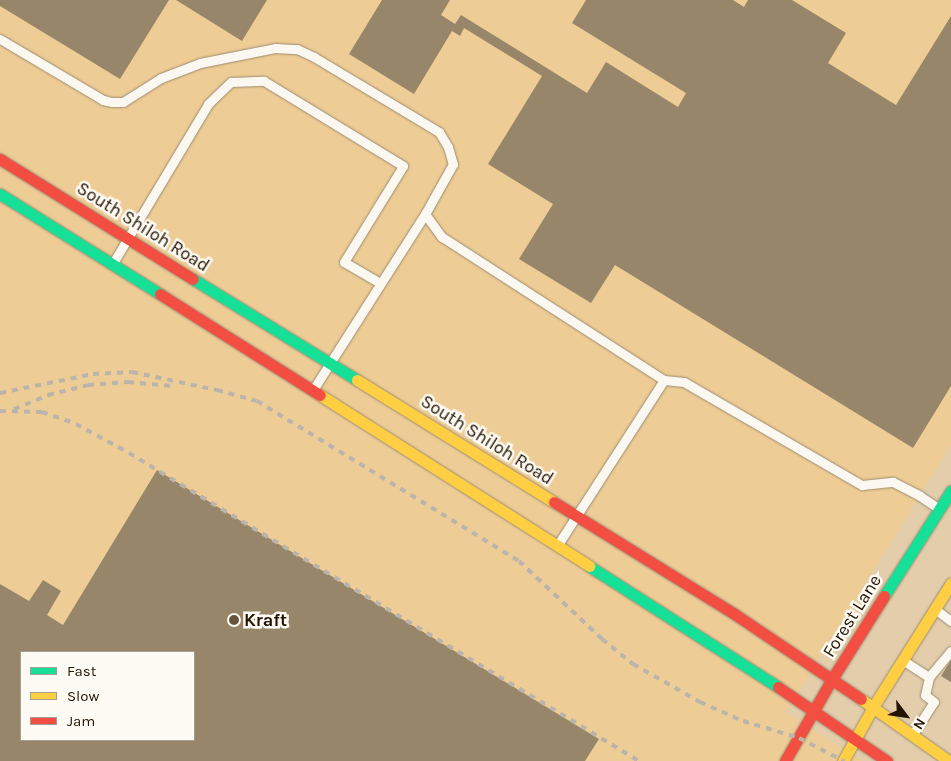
<!DOCTYPE html>
<style>
body{margin:0}
#map{position:relative;width:951px;height:761px;overflow:hidden;background:#e3cdab;font-family:Karla,sans-serif}
div>[style]{position:absolute}
[style*='--x']{left:calc(var(--x)*1px);top:calc(var(--y)*1px);width:calc(var(--w)*1px);rotate:calc(var(--a)*1deg)}
.built>*{inset:0;background:#eecc95}
.building>*{inset:0;background:#978669}
.roads{filter:drop-shadow(0 0 1px #9e8d71) drop-shadow(0 0 1px #9e8d71)}
.lane>*{height:9px;margin:-4.5px;padding:0 4.5px;transform-origin:4.5px;border-radius:4.5px;background:#fbf8f2}
.fast>*{height:11px;margin:-5.5px;padding:0 5.5px;transform-origin:5.5px;border-radius:5.5px;background:#16e098}
.slow>*{height:11px;margin:-5.5px;padding:0 5.5px;transform-origin:5.5px;border-radius:5.5px;background:#ffcf43}
.jam>*{height:11px;margin:-5.5px;padding:0 5.5px;transform-origin:5.5px;border-radius:5.5px;background:#f24e42}
.rail>*{height:4px;margin-top:-2px;transform-origin:0;background:repeating-linear-gradient(90deg,#bab4ac 0 6px,transparent 0 12px)}
.dots>*{width:14px;height:14px;translate:-50% -50%;box-sizing:border-box;border:2px solid #fefaf4;border-radius:50%}
span{translate:-50% -50%;white-space:nowrap;text-align:center;line-height:1.15;-webkit-text-stroke:5px #fefaf4;paint-order:stroke}
.street-label{font-size:18px;color:#221400}
.poi-label{font-size:18px;color:#221400;font-weight:700}
.left{translate:0 -50%;text-align:left}
.legend{position:absolute;left:20px;top:651px;width:175px;height:90px;box-sizing:border-box;background:#fefaf4;border:1px solid #a69e92;margin:0;padding:6px 9px;list-style:none;font-size:15px;color:#221400}
.legend li{display:flex;align-items:center;gap:10px;height:25px}
.legend b{width:25px;border:1px solid #a69e92}
.north{position:absolute;left:881px;top:691px;width:50px;height:50px;-webkit-text-stroke:4px #fefaf4;paint-order:stroke;rotate:121deg;font-size:14px;font-weight:700;line-height:20px;text-align:center;color:#221400}
.north::after{content:'';display:block;margin:auto;width:18px;height:22px;background:#221400;clip-path:polygon(50% 0,100% 100%,50% 72%,0 100%)}
</style>
<div id="map">
<div class="built">
<div style="clip-path:polygon(evenodd,0 0,951px 0,951px 445px,786px 712px,863px 761px,0 761px,0 0,21px 652px,194px 652px,194px 740px,21px 740px,21px 652px)"></div>
</div>
<div class="building">
<div style="clip-path:polygon(0 0,169px 0,120px 79px,0 6px)"></div>
<div style="clip-path:polygon(176px 0,267px 0,242px 41px)"></div>
<div style="clip-path:polygon(382px 0,450px 0,441px 15px,455px 24px,461px 15px,587px 93px,606px 62px,678px 107px,686px 93px,572px 23px,586px 0,733px 0,744px 7px,748px 0,792px 0,846px 33px,828px 63px,896px 105px,951px 16px,951px 386px,913px 448px,615px 265px,591px 303px,519px 259px,553px 204px,488px 164px,542px 76px,464px 28px,460px 36px,452px 31px,414px 94px,349px 54px)"></div>
<div style="clip-path:polygon(evenodd,157px 470px,599px 739px,585px 761px,0 761px,0 584px,29px 601px,43px 580px,61px 591px,47px 615px,63px 625px,157px 470px,21px 652px,194px 652px,194px 740px,21px 740px,21px 652px)"></div>
<div style="clip-path:polygon(951px 660px,951px 682px,941px 676px)"></div>
</div>
<div class="roads">
<div class="lane">
<div style="--x:0;--y:39;--w:120;--a:30.6"></div>
<div style="--x:103;--y:100;--w:9;--a:13"></div>
<div style="--x:112;--y:102;--w:11;--a:0"></div>
<div style="--x:123;--y:102;--w:45;--a:-32.3"></div>
<div style="--x:161;--y:78;--w:42;--a:-21"></div>
<div style="--x:200;--y:63;--w:76;--a:-11.3"></div>
<div style="--x:275;--y:48;--w:22;--a:3"></div>
<div style="--x:297;--y:49;--w:19;--a:25"></div>
<div style="--x:314;--y:57;--w:146;--a:31"></div>
<div style="--x:439;--y:132;--w:17;--a:59"></div>
<div style="--x:448;--y:147;--w:18;--a:74"></div>
<div style="--x:453;--y:164;--w:57;--a:119.2"></div>
<div style="--x:425;--y:214;--w:209;--a:122.5"></div>
<div style="--x:425;--y:214;--w:29;--a:54"></div>
<div style="--x:442;--y:237;--w:264;--a:32.8"></div>
<div style="--x:113;--y:263;--w:185;--a:-59.1"></div>
<div style="--x:208;--y:104;--w:32;--a:-44"></div>
<div style="--x:231;--y:82;--w:33;--a:-2"></div>
<div style="--x:264;--y:81;--w:163;--a:31.4"></div>
<div style="--x:403;--y:166;--w:113;--a:121.6"></div>
<div style="--x:344;--y:262;--w:42;--a:30.3"></div>
<div style="--x:557;--y:546;--w:197;--a:-57.2"></div>
<div style="--x:664;--y:380;--w:20;--a:6"></div>
<div style="--x:684;--y:382;--w:206;--a:30.1"></div>
<div style="--x:862;--y:485;--w:31;--a:-6"></div>
<div style="--x:893;--y:482;--w:30;--a:27"></div>
<div style="--x:920;--y:496;--w:22;--a:34"></div>
<div style="--x:935;--y:609;--w:20;--a:37"></div>
<div style="--x:904;--y:661;--w:30;--a:33"></div>
<div style="--x:913;--y:734;--w:38;--a:-57"></div>
<div style="--x:934;--y:702;--w:11;--a:-142"></div>
<div style="--x:925;--y:695;--w:18;--a:-77"></div>
<div style="--x:929;--y:677;--w:34;--a:-50"></div>
</div>
<div class="fast">
<div style="--x:0;--y:194;--w:189;--a:32"></div>
<div style="--x:193;--y:279;--w:193;--a:31.6"></div>
<div style="--x:589;--y:566;--w:224;--a:32.6"></div>
<div style="--x:884;--y:596;--w:125;--a:-57.5"></div>
</div>
<div class="slow">
<div style="--x:357;--y:380;--w:232;--a:31.8"></div>
<div style="--x:320;--y:395;--w:319;--a:32.4"></div>
<div style="--x:861;--y:699;--w:108;--a:35.2"></div>
<div style="--x:843;--y:761;--w:62;--a:-60.9"></div>
<div style="--x:873;--y:707;--w:146;--a:-57.8"></div>
</div>
<div class="jam">
<div style="--x:0;--y:159;--w:227;--a:31.9"></div>
<div style="--x:160;--y:294;--w:189;--a:32.3"></div>
<div style="--x:554;--y:502;--w:211;--a:31.8"></div>
<div style="--x:733;--y:613;--w:154;--a:33.9"></div>
<div style="--x:778;--y:687;--w:132;--a:34.2"></div>
<div style="--x:785;--y:761;--w:95;--a:-60.2"></div>
<div style="--x:832;--y:679;--w:98;--a:-57.9"></div>
</div>
</div>
<div class="rail">
<div style="--x:0;--y:393;--w:95;--a:-11.5"></div>
<div style="--x:93;--y:374;--w:39;--a:-3"></div>
<div style="--x:132;--y:372;--w:87;--a:12"></div>
<div style="--x:217;--y:390;--w:41;--a:15.4"></div>
<div style="--x:257;--y:401;--w:307;--a:31.4"></div>
<div style="--x:519;--y:561;--w:114;--a:43.2"></div>
<div style="--x:602;--y:639;--w:40;--a:39"></div>
<div style="--x:633;--y:664;--w:77;--a:29.6"></div>
<div style="--x:700;--y:702;--w:47;--a:23.8"></div>
<div style="--x:743;--y:721;--w:59;--a:16.9"></div>
<div style="--x:799;--y:738;--w:51;--a:27.1"></div>
<div style="--x:14;--y:409;--w:37;--a:-22"></div>
<div style="--x:48;--y:395;--w:41;--a:-14"></div>
<div style="--x:88;--y:385;--w:40;--a:-4.3"></div>
<div style="--x:128;--y:382;--w:44;--a:5.2"></div>
<div style="--x:0;--y:411;--w:42;--a:1.4"></div>
<div style="--x:42;--y:412;--w:36;--a:19"></div>
<div style="--x:76;--y:424;--w:60;--a:28.7"></div>
<div style="--x:129;--y:453;--w:596;--a:31.13"></div>
</div>
<div class="dots">
<div style="left:234px;top:620px;background:#66553c"></div>
</div>
<div class="street-label">
<span style="left:143px;top:227px;rotate:32deg">South Shiloh Road</span>
<span style="left:487px;top:440px;rotate:32deg">South Shiloh Road</span>
<span style="left:852px;top:616px;rotate:-58deg">Forest Lane</span>
</div>
<div class="poi-label">
<span class="left" style="left:244px;top:620px">Kraft</span>
</div>
<ul class="legend">
<li><b style="height:6px;background:#16e098"></b>Fast</li>
<li><b style="height:6px;background:#ffcf43"></b>Slow</li>
<li><b style="height:6px;background:#f24e42"></b>Jam</li>
</ul>
<div class="north">N</div>
</div>
